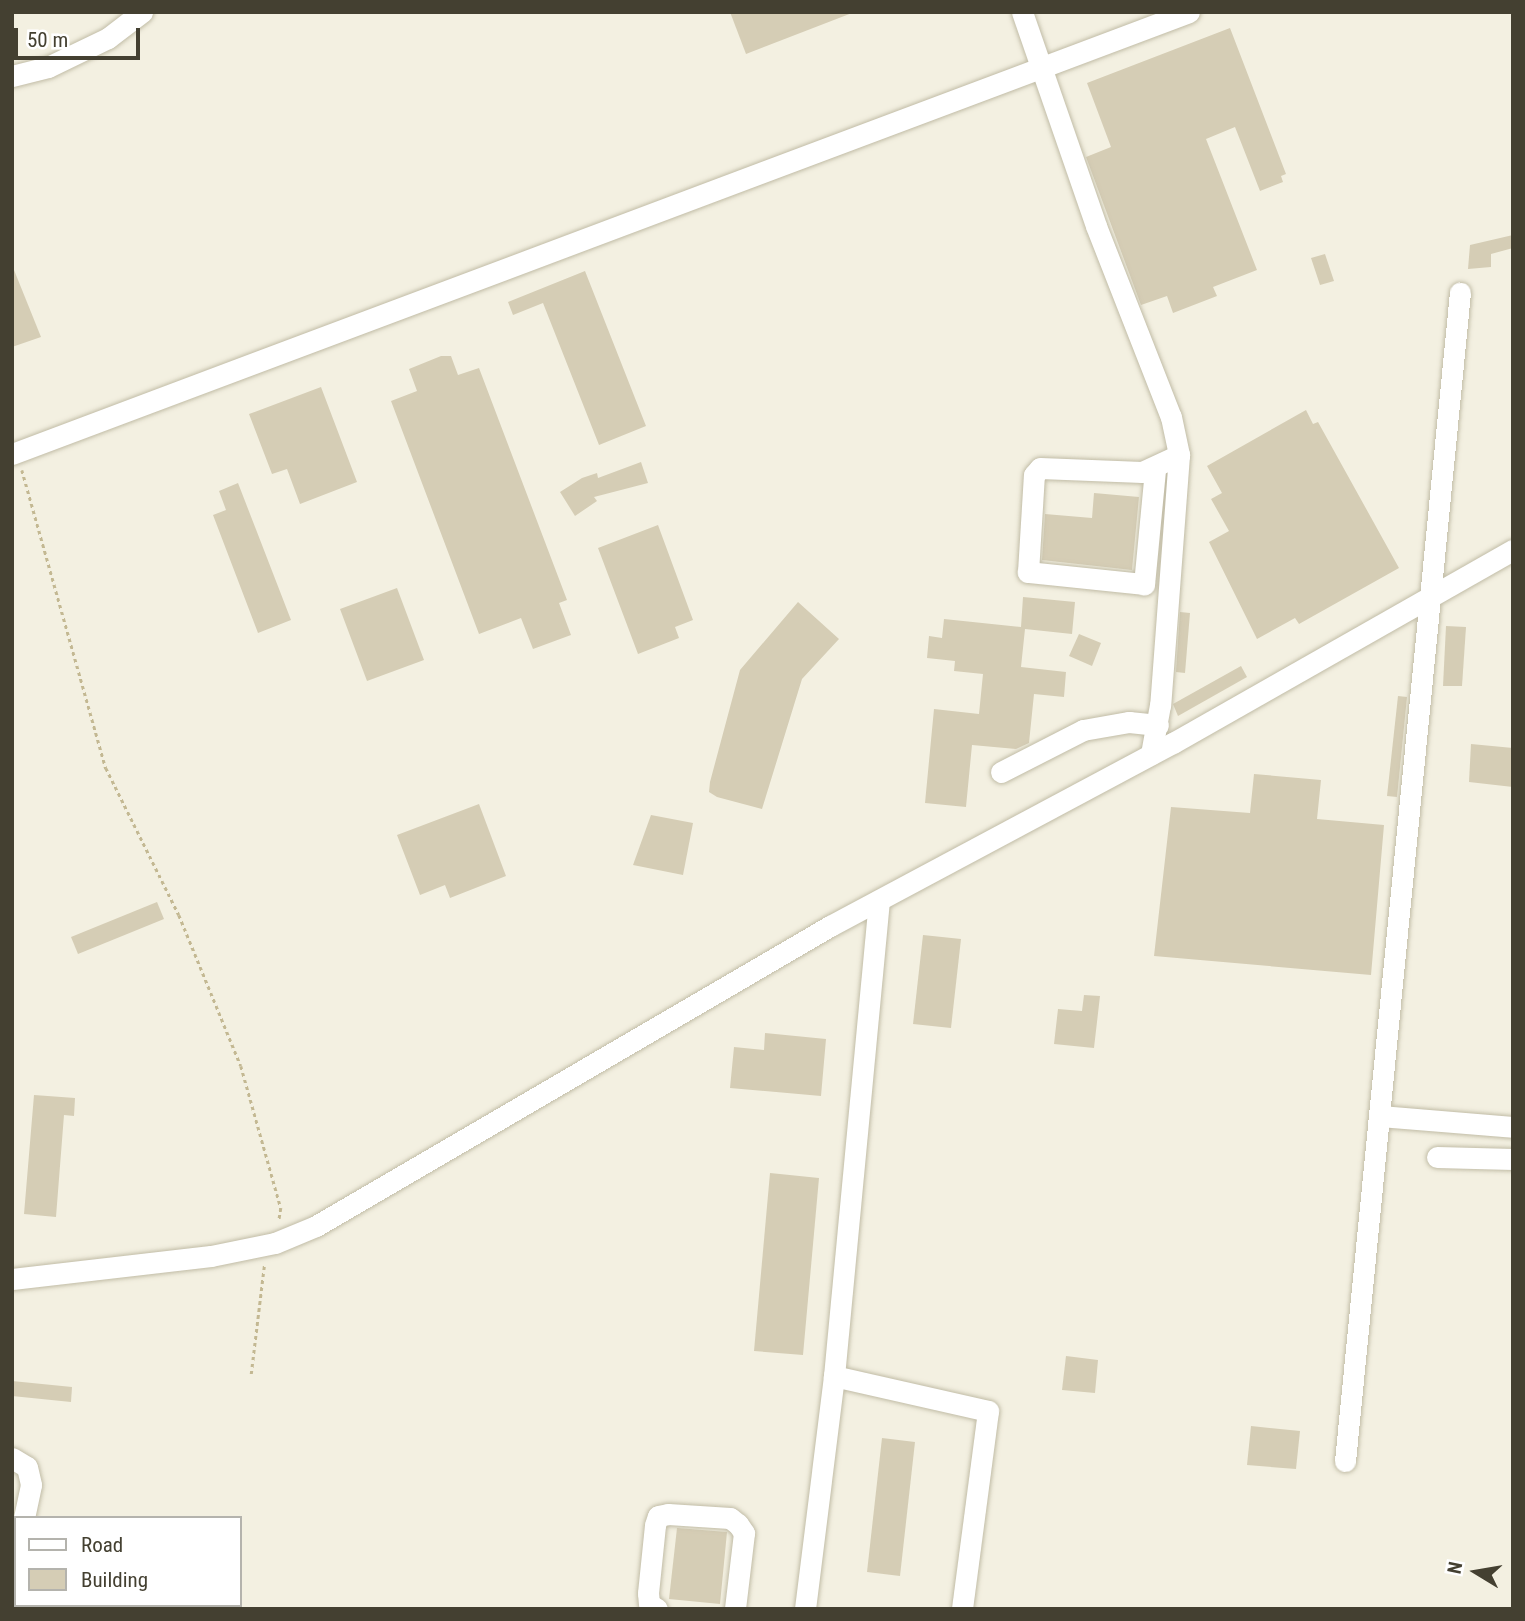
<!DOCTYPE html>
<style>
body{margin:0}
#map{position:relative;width:1525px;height:1621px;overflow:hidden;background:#f3f0e1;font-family:"Roboto Condensed",sans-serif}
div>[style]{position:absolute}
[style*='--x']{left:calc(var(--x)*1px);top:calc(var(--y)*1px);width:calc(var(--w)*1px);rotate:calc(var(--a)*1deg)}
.building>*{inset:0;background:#d5cdb5}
.path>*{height:2.5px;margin-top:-1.25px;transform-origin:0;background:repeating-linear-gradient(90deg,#c3b892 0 3.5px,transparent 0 7px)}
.roads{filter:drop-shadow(0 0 2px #c1bca6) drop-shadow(0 0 2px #c1bca6)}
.minor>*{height:21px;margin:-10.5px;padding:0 10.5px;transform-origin:10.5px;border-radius:10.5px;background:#fff}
span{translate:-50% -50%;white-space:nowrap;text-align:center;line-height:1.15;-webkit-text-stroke:7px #fff;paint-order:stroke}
.frame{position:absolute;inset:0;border:14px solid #444031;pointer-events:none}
.legend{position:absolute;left:14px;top:1516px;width:228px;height:91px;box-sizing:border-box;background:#fff;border:2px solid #b4b3ad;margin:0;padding:9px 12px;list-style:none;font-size:21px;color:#444031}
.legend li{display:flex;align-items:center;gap:14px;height:35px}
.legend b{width:35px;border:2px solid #b4b3ad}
.north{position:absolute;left:1441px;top:1537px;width:70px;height:70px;-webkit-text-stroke:5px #fff;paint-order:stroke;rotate:281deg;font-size:19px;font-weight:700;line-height:28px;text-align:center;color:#444031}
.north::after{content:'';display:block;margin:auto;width:24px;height:32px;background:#444031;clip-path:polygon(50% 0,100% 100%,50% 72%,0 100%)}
.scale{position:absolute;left:14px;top:28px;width:126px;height:32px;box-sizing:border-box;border:4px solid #444031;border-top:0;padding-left:9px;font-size:21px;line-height:24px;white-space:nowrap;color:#444031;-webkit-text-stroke:5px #fff;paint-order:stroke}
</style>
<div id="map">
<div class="building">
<div style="clip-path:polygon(730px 12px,852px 12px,852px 13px,746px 54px)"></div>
<div style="clip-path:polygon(1230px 28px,1286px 174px,1281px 176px,1283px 182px,1260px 191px,1235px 127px,1206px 139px,1257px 270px,1213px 287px,1217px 296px,1173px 313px,1167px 296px,1141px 305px,1086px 157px,1111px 147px,1087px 83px)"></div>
<div style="clip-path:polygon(1513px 235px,1513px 248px,1491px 254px,1491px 267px,1468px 269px,1470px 245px)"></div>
<div style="clip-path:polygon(1325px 254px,1334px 281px,1320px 285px,1311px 258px)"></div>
<div style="clip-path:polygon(12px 265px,41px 337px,12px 347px)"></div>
<div style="clip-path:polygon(585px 271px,646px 426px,599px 445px,543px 303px,513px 315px,508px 302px)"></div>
<div style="clip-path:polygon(441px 356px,451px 356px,458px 375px,479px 368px,567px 600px,559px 603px,571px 635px,533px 649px,521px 618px,479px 634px,391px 401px,417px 391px,409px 369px)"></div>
<div style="clip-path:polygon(321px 387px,357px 482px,300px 504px,287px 469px,272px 474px,249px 414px)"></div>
<div style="clip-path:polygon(1306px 410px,1313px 424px,1318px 422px,1399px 568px,1299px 624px,1295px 618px,1257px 639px,1209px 542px,1229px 531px,1211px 499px,1222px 493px,1207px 466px)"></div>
<div style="clip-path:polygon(641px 462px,648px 483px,594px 497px,597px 501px,575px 516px,560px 492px,582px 478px,597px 473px,598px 478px)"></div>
<div style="clip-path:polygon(238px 483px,291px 620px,258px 633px,213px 515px,226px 510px,219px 491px)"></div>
<div style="clip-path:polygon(1094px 493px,1139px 497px,1132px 570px,1042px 560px,1045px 514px,1092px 518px)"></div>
<div style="clip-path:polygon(658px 525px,693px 620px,675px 627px,679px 638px,638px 654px,598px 548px)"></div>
<div style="clip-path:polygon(397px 588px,424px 660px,367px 681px,340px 609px)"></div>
<div style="clip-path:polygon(1023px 597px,1075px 602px,1072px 634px,1025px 629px,1021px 667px,1066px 672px,1064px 697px,1034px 694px,1029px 743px,1016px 749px,972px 745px,966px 807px,925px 803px,934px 709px,979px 714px,983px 674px,954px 671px,955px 661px,927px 658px,929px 636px,942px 638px,944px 619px,1021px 627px)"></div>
<div style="clip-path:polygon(798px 602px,839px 639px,802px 679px,762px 809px,717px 797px,709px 792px,710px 782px,740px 670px)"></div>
<div style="clip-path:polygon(1180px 612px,1190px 613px,1185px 673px,1176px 672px)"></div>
<div style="clip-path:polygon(1446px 626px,1466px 627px,1462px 686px,1443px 686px)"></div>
<div style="clip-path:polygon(1079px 634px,1101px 643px,1092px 666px,1069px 656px)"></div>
<div style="clip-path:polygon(1241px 666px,1247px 677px,1178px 716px,1173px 704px)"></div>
<div style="clip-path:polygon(1398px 696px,1407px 697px,1397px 797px,1387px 796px)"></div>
<div style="clip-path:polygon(1471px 744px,1513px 748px,1513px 787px,1469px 782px)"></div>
<div style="clip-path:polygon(1254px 774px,1321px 780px,1317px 819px,1384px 825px,1371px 975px,1154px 956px,1171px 807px,1250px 813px)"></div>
<div style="clip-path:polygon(479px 804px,506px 876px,450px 898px,445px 885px,420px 895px,397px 835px)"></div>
<div style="clip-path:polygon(651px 815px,693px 823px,683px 875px,633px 865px)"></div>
<div style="clip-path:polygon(157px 902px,164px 919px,78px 954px,71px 937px)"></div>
<div style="clip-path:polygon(923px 935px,961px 939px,951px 1028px,913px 1024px)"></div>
<div style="clip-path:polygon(1084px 995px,1100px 996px,1094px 1048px,1054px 1044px,1058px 1009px,1082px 1011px)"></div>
<div style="clip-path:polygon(765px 1033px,826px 1039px,821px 1096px,730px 1088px,734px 1047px,764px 1050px)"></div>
<div style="clip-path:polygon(34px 1095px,75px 1098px,74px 1116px,64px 1115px,56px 1217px,24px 1214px)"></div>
<div style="clip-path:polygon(770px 1173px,819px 1178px,803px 1355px,754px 1351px)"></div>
<div style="clip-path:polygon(1066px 1356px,1098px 1360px,1095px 1393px,1062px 1390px)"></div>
<div style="clip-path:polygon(12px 1381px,72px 1387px,71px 1402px,12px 1396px)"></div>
<div style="clip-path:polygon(1251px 1426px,1300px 1431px,1296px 1469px,1247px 1465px)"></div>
<div style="clip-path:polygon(882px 1438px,915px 1442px,900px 1576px,867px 1572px)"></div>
<div style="clip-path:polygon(677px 1528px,727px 1532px,720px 1604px,669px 1599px)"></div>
</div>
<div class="path">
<div style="--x:22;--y:470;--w:310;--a:74.3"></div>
<div style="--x:106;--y:768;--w:164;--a:63.6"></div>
<div style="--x:179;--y:915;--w:163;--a:67.7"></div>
<div style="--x:241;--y:1066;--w:148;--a:74.3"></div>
<div style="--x:281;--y:1208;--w:13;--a:99"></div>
<div style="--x:251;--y:1374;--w:109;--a:-83.1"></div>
</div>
<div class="roads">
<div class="minor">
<div style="--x:1022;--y:12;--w:226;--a:70.9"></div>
<div style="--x:1096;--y:226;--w:205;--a:68.6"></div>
<div style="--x:1171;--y:417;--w:39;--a:78"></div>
<div style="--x:1179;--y:455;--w:251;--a:94.3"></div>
<div style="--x:1160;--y:705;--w:50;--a:100.4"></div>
<div style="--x:12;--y:76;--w:37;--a:-14"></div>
<div style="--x:48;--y:67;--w:67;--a:-25.8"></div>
<div style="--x:108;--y:38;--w:43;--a:-37.4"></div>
<div style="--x:12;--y:454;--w:1257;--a:-20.58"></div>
<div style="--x:1155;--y:470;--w:115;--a:95.5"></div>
<div style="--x:1144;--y:584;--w:117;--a:-174.1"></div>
<div style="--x:1028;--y:572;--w:97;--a:-86.5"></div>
<div style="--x:1034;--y:475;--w:9;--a:-49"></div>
<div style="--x:1040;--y:468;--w:102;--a:2.2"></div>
<div style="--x:1142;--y:472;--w:41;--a:-24.7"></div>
<div style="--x:1001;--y:772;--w:92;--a:-27.1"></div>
<div style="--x:1083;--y:730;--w:47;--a:-9.9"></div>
<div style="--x:1129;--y:722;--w:29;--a:6"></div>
<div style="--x:1380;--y:1116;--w:133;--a:4.7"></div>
<div style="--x:1437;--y:1157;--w:76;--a:1.5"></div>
<div style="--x:12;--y:1279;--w:200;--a:-6.6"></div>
<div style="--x:211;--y:1256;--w:65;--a:-11.5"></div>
<div style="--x:275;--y:1243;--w:44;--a:-22.5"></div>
<div style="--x:316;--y:1226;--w:595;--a:-30.27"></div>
<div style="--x:830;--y:926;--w:389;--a:-28.1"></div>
<div style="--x:1173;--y:743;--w:391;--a:-29.6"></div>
<div style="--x:834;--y:1376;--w:158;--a:12.8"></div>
<div style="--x:988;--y:1411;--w:200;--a:97.5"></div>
<div style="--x:12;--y:1458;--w:17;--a:31"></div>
<div style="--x:27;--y:1467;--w:18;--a:77"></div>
<div style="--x:31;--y:1485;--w:34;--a:102"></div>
<div style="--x:1345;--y:1461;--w:1174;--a:-84.38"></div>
<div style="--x:657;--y:1609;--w:9;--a:-148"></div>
<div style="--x:649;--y:1604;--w:11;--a:-95"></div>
<div style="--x:648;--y:1593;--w:68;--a:-84.1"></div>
<div style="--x:655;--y:1525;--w:9;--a:-72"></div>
<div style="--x:658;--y:1516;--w:10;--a:-11"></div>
<div style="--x:668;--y:1514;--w:62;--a:3.7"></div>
<div style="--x:730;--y:1518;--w:10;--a:37"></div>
<div style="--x:738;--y:1524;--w:11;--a:56"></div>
<div style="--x:744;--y:1533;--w:77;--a:96.8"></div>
<div style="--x:805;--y:1609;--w:235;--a:-82.9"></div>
<div style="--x:834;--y:1376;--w:477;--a:-84.6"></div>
</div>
</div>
<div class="frame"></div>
<ul class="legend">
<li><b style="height:9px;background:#fff"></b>Road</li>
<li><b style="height:19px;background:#d5cdb5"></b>Building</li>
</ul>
<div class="north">N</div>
<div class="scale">50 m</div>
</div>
